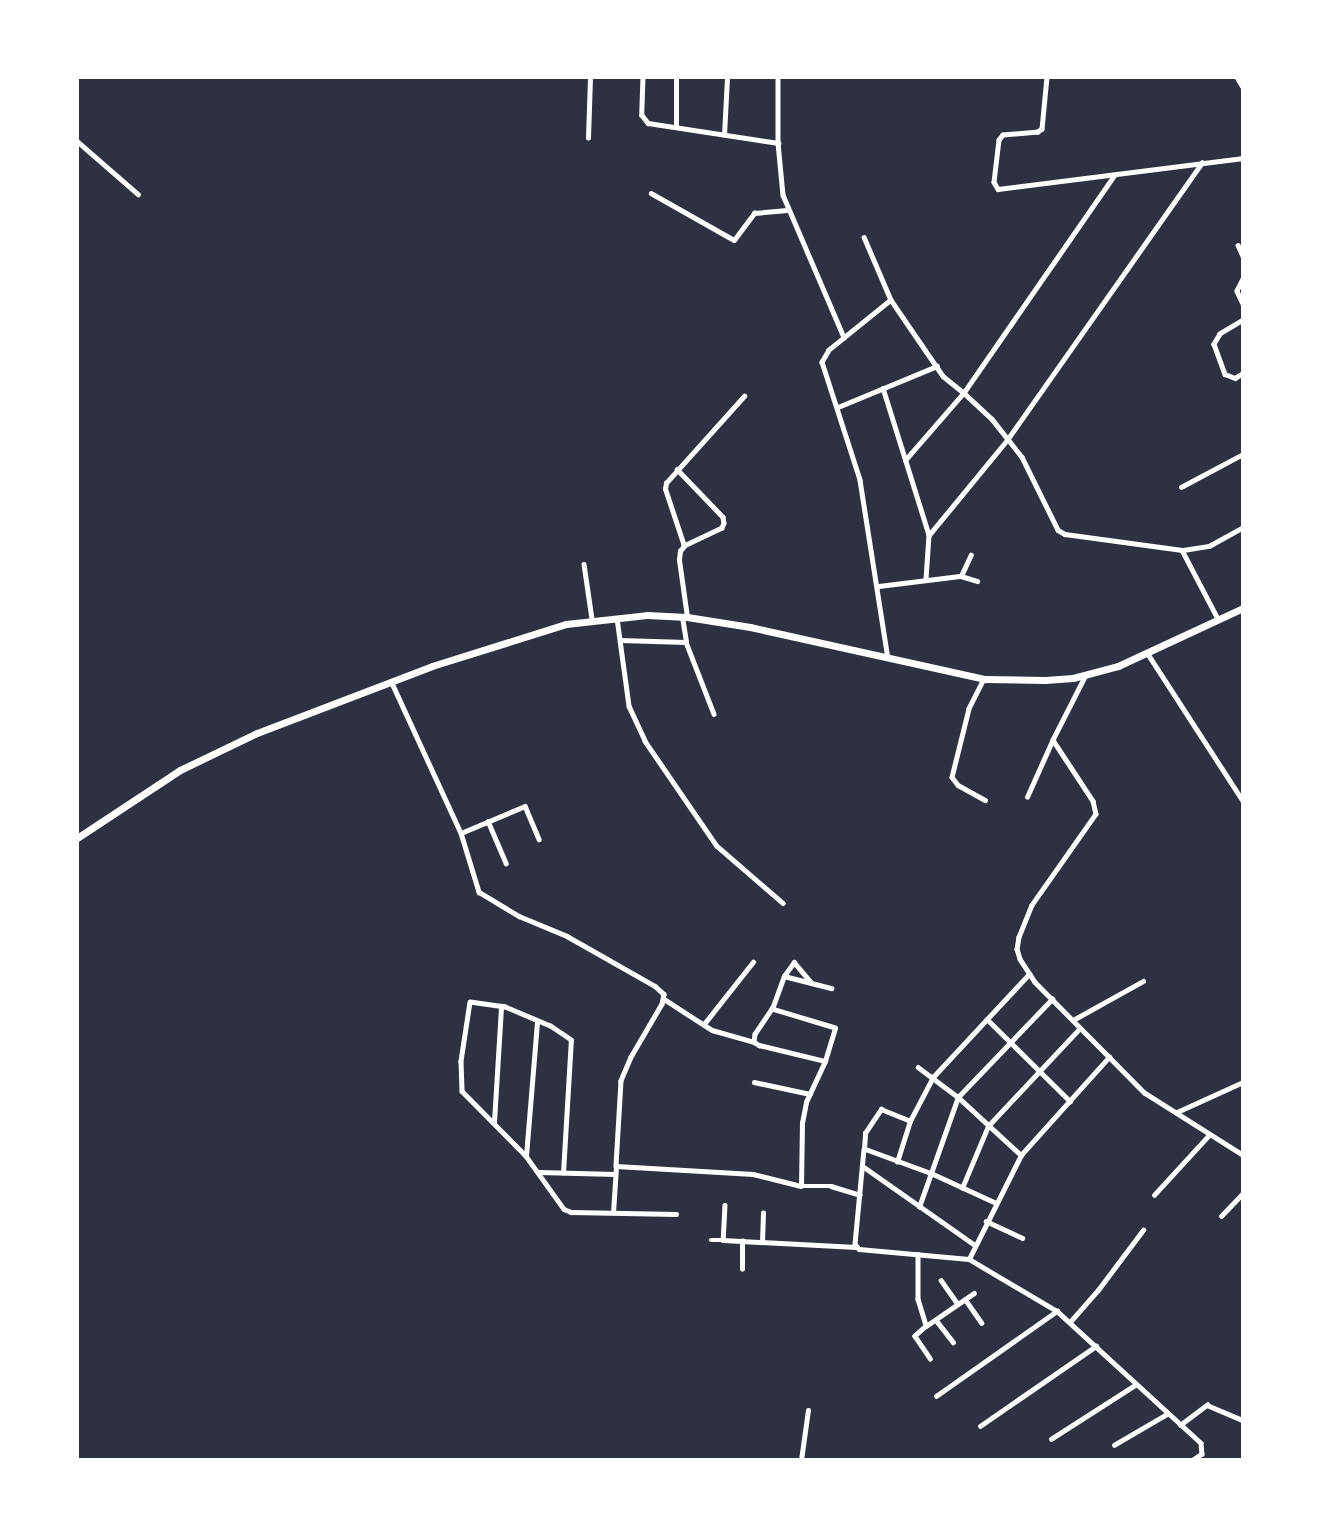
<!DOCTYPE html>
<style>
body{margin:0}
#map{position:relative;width:1320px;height:1537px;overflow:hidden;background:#2d3142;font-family:"Nunito Sans",sans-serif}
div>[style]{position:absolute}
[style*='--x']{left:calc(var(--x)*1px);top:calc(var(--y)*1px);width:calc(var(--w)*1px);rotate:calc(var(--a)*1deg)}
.minor>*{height:4.5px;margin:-2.25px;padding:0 2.25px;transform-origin:2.25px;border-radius:2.25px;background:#fff}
.trunk>*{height:7px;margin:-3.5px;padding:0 3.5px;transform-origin:3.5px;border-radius:3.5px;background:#fff}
span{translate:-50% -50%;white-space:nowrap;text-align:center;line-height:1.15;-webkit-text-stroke:7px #fff;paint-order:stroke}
.frame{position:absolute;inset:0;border:79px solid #fff;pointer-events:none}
</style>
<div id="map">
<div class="minor">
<div style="--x:643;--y:77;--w:38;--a:92"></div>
<div style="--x:642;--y:115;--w:10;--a:53"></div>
<div style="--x:648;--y:123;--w:132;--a:8.7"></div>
<div style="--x:778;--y:77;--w:66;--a:90"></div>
<div style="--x:778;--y:143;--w:52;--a:84.5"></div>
<div style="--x:783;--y:195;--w:155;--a:66.8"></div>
<div style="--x:1047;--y:77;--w:52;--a:95.5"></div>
<div style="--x:1042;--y:129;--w:5;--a:143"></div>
<div style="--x:1038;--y:132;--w:35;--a:175"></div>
<div style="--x:1003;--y:135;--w:6;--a:129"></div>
<div style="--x:999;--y:140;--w:42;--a:96.8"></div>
<div style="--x:994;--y:182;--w:8;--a:60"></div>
<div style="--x:998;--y:189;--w:247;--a:-7.2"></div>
<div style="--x:1237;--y:77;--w:12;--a:59"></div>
<div style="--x:676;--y:127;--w:50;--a:-90"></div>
<div style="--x:724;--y:135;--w:58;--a:-87"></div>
<div style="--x:588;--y:138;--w:61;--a:-88.1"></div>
<div style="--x:77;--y:141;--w:81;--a:41"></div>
<div style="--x:1115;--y:175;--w:265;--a:124.7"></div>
<div style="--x:964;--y:393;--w:38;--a:43"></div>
<div style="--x:992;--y:419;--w:48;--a:51.7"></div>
<div style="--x:1022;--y:457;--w:81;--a:63.7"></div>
<div style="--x:1058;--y:530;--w:8;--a:30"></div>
<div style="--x:1065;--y:534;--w:118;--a:7.8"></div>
<div style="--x:1182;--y:550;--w:78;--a:62.4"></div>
<div style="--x:651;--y:193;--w:95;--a:29.5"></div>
<div style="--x:734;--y:240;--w:34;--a:-53"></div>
<div style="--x:754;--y:213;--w:33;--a:-5"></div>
<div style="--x:864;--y:237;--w:69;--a:66.8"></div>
<div style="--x:891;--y:300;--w:80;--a:141.1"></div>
<div style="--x:829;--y:350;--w:14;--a:120"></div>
<div style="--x:822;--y:362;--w:124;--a:72.1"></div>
<div style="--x:860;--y:480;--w:180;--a:81.1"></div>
<div style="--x:1238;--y:245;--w:12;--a:66"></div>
<div style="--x:1243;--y:279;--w:13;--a:117"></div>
<div style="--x:1237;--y:291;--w:14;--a:65"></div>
<div style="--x:891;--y:300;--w:92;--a:55.6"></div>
<div style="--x:943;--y:376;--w:27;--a:39"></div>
<div style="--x:964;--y:393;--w:89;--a:130.9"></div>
<div style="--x:1243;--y:320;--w:27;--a:149"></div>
<div style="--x:1220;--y:334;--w:12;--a:121"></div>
<div style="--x:1214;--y:344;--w:32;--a:70"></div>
<div style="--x:1225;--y:374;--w:11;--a:22"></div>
<div style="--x:1235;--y:378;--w:9;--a:-32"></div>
<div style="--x:883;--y:388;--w:154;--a:72.6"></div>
<div style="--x:929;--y:535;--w:44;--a:93.9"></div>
<div style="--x:838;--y:407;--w:107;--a:-22.5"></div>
<div style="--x:677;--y:469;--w:66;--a:46.2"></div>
<div style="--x:723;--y:517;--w:6;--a:81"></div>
<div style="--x:724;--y:523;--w:5;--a:112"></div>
<div style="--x:722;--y:528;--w:42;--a:154.7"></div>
<div style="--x:1181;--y:487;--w:70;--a:-28"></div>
<div style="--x:929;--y:535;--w:123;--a:-50.6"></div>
<div style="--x:1007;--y:440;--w:339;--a:-54.9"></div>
<div style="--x:1183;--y:550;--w:26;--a:-9"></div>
<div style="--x:1209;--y:546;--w:39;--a:-29"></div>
<div style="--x:584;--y:564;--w:56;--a:81.7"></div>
<div style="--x:961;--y:576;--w:23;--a:-65"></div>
<div style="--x:879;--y:586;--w:83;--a:-7"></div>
<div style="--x:961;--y:576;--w:17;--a:17"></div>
<div style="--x:687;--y:617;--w:58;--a:-98"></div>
<div style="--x:679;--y:560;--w:9;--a:-84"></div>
<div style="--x:680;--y:551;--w:6;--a:-51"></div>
<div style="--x:684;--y:546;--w:60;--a:-108.4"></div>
<div style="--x:665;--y:489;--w:6;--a:-81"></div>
<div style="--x:666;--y:483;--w:117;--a:-48.1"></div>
<div style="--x:617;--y:618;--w:89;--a:82.2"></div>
<div style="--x:629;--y:706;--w:38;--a:65"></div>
<div style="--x:645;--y:741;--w:127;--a:55.6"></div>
<div style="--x:717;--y:846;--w:87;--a:40.8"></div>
<div style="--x:620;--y:640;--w:66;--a:1.7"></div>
<div style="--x:686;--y:642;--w:25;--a:-99"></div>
<div style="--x:686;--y:642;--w:77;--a:68.7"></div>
<div style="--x:1148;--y:654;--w:175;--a:57.1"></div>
<div style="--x:1086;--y:675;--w:73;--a:116.9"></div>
<div style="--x:1053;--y:740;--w:73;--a:56.7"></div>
<div style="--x:1093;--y:801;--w:13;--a:77"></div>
<div style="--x:1096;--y:814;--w:111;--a:125.1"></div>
<div style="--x:1032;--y:905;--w:35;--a:112"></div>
<div style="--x:1019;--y:937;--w:12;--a:99"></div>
<div style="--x:1017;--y:949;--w:10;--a:73"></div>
<div style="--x:1020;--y:959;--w:27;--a:57"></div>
<div style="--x:1035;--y:982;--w:156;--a:45.3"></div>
<div style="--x:1145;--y:1093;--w:116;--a:32.3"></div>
<div style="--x:984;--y:679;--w:34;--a:117"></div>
<div style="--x:969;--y:709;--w:70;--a:104"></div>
<div style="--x:952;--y:777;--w:10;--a:53"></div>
<div style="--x:958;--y:785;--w:31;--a:29"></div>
<div style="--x:392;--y:683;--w:165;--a:65.3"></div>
<div style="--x:461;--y:833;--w:62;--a:73"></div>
<div style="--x:479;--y:892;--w:47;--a:31"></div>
<div style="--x:519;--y:916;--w:52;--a:22.6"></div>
<div style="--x:567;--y:936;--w:101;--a:29.6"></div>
<div style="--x:655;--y:986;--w:12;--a:42"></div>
<div style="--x:664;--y:994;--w:10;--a:101"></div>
<div style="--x:662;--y:1004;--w:61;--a:120.3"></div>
<div style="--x:631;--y:1057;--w:26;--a:113"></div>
<div style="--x:621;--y:1081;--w:85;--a:93.4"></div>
<div style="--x:616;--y:1166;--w:137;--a:3.3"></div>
<div style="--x:753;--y:1174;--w:49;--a:14"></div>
<div style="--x:801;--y:1186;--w:30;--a:0"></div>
<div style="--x:831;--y:1186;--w:30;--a:17"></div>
<div style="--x:1027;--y:797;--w:61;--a:-65.9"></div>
<div style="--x:488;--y:821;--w:46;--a:66.8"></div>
<div style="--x:461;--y:833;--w:69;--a:-22.9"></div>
<div style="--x:525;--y:806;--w:36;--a:67"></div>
<div style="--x:784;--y:976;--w:17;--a:-54"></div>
<div style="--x:794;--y:962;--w:26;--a:50"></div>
<div style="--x:664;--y:999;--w:57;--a:32.9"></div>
<div style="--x:712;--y:1030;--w:44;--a:15.9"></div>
<div style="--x:772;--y:1009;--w:35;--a:-70"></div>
<div style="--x:784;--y:976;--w:49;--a:14.3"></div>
<div style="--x:987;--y:1019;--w:117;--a:44.7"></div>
<div style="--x:1073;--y:1020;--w:80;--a:-29.1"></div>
<div style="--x:704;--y:1024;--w:79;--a:-51.7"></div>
<div style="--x:918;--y:1067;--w:50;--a:36.9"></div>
<div style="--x:958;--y:1097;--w:86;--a:42.6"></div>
<div style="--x:754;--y:1082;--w:57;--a:12.1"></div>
<div style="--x:1177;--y:1112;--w:72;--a:-24.4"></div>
<div style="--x:494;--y:1122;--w:116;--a:-86.5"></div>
<div style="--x:864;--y:1149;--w:16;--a:-86"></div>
<div style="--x:865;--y:1133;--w:29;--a:-56"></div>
<div style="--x:881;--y:1109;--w:31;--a:22"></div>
<div style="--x:526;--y:1156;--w:135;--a:-85.3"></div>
<div style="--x:897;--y:1162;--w:43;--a:-72.4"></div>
<div style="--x:910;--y:1121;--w:50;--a:-62.4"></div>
<div style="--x:933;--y:1077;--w:141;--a:-47"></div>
<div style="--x:864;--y:1167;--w:136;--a:35.1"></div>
<div style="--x:539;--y:1172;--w:76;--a:1.5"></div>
<div style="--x:563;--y:1173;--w:133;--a:-86.6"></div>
<div style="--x:571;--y:1040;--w:25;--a:-146"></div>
<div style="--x:550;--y:1026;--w:49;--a:-157.1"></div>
<div style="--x:505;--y:1007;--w:35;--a:-172"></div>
<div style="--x:470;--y:1002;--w:60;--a:98.7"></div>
<div style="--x:461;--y:1061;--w:30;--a:88"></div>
<div style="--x:462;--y:1091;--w:91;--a:45.4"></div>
<div style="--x:526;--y:1156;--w:65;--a:54.4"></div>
<div style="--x:564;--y:1209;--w:8;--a:23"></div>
<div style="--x:571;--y:1212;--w:105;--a:1.1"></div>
<div style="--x:801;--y:1186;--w:63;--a:-89.1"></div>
<div style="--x:802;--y:1123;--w:21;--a:-79"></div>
<div style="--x:806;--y:1102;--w:45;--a:-65.1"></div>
<div style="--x:825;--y:1061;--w:34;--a:-73"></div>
<div style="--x:835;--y:1028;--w:66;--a:-163.2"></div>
<div style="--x:772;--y:1009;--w:30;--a:124"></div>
<div style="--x:755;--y:1034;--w:8;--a:97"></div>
<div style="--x:754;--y:1042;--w:6;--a:31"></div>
<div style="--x:759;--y:1045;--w:68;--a:13.6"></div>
<div style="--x:962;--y:1188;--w:67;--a:-67.2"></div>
<div style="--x:988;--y:1126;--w:134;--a:-46.8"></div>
<div style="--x:1154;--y:1195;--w:81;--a:-47.5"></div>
<div style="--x:995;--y:1203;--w:69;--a:-155.3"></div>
<div style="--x:932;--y:1174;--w:72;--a:-159.8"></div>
<div style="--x:864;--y:1149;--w:95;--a:95.4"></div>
<div style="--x:855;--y:1244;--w:6;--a:51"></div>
<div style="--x:859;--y:1249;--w:110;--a:5.2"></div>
<div style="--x:969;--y:1259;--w:102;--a:30.6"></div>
<div style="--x:1057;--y:1311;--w:195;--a:42.5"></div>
<div style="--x:1201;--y:1443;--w:11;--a:85"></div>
<div style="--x:1202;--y:1454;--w:11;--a:146"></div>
<div style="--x:725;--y:1205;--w:35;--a:93"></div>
<div style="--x:723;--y:1240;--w:133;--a:3"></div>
<div style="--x:919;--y:1207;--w:117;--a:-70.5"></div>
<div style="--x:958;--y:1097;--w:136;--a:-46.2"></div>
<div style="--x:613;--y:1213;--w:47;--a:-86.3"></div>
<div style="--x:1221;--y:1216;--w:32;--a:-46"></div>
<div style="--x:986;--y:1221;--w:40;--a:25"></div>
<div style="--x:711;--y:1240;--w:12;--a:0"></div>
<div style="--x:762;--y:1242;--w:29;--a:-88"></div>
<div style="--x:918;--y:1254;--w:45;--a:90"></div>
<div style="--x:918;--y:1299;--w:28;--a:73"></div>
<div style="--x:926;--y:1326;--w:58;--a:-34.5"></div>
<div style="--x:969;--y:1259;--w:116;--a:-63.4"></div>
<div style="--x:1021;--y:1155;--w:132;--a:-48.1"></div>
<div style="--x:742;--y:1269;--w:28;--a:-90"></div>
<div style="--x:941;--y:1280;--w:29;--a:55"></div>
<div style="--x:965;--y:1299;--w:29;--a:55"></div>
<div style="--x:936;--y:1320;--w:28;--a:52"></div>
<div style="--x:1070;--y:1322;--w:43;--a:-48.8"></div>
<div style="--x:1098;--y:1290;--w:75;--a:-53.1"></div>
<div style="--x:926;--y:1326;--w:15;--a:138"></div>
<div style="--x:915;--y:1336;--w:27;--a:56"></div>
<div style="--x:936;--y:1396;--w:148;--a:-35.1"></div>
<div style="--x:1180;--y:1425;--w:34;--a:-37"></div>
<div style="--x:1207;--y:1405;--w:39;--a:23"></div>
<div style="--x:980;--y:1426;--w:141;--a:-34.6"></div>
<div style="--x:1051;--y:1439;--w:100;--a:-32.7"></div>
<div style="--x:1114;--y:1445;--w:61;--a:-30.3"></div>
<div style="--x:801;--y:1460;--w:50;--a:-82"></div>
</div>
<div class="trunk">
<div style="--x:77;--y:838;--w:123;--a:-33.4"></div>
<div style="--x:180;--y:770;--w:85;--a:-25.7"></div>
<div style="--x:257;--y:733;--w:187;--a:-20.9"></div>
<div style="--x:432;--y:666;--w:140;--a:-17.4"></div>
<div style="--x:566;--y:624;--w:81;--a:-6.3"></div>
<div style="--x:647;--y:615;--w:40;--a:2.9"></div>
<div style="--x:687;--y:617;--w:64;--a:9"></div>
<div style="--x:750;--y:627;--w:241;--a:12.5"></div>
<div style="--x:985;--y:679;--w:60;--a:1"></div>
<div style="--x:1045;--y:680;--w:28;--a:-4"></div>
<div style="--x:1073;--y:678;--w:47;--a:-14.9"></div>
<div style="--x:1118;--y:666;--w:138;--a:-24.9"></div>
</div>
<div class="frame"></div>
</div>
